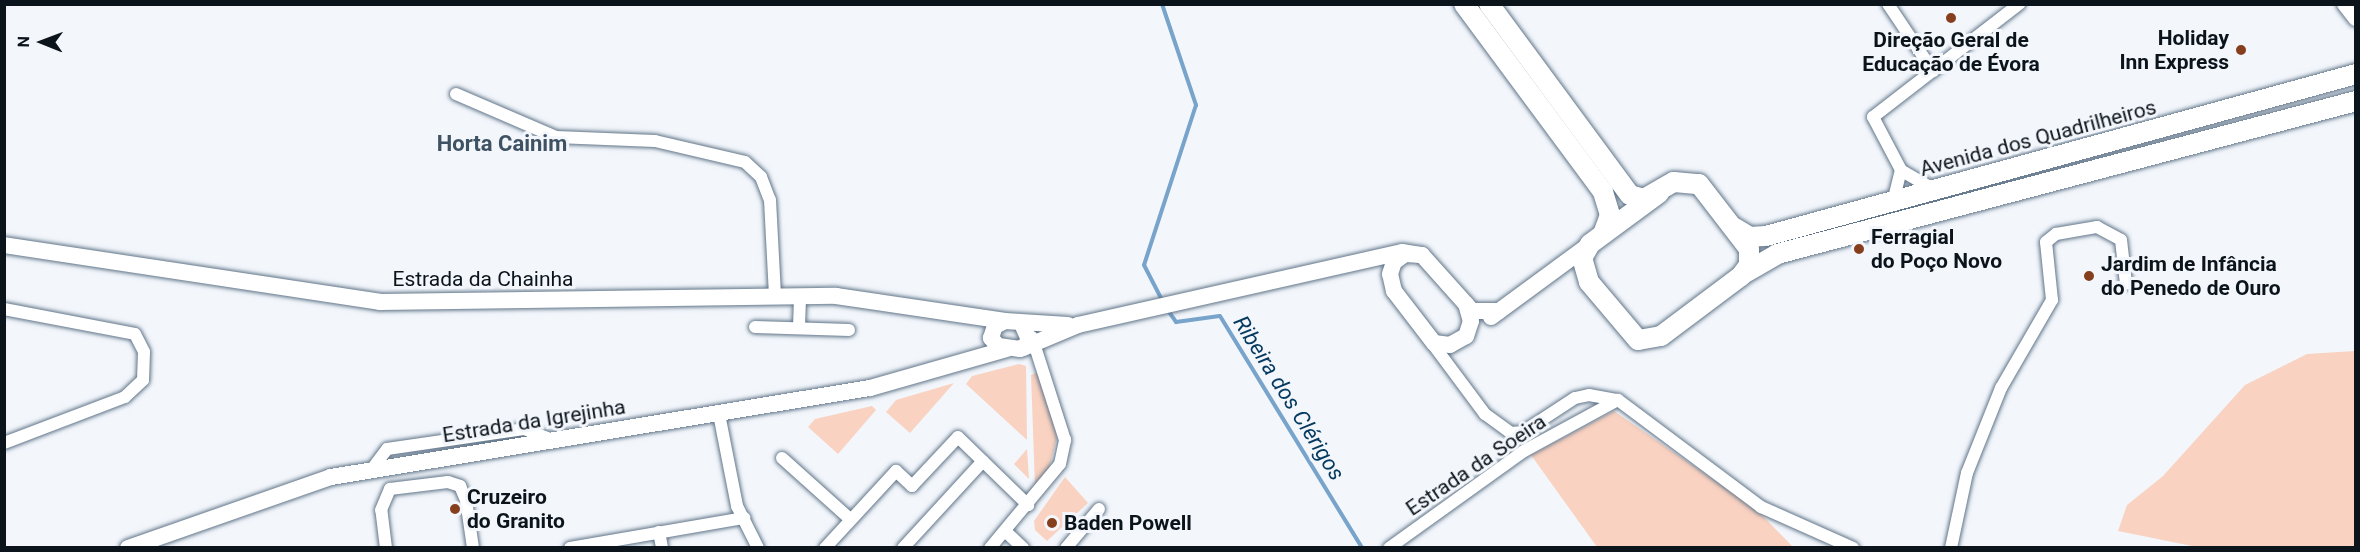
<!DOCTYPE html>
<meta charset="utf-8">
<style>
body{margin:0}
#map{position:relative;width:2360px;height:552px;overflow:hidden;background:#f3f7fc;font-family:Roboto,sans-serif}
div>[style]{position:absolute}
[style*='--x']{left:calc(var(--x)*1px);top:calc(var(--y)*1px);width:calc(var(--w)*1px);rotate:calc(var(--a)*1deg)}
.green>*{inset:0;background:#f9d2c1}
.stream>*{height:4px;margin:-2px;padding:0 2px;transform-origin:2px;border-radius:2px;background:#78a3ca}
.roads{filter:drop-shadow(0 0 2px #617589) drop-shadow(0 0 2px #617589)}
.street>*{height:12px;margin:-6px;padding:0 6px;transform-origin:6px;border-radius:6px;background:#fff}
.secondary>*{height:16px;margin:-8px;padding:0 8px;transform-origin:8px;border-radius:8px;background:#fff}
.primary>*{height:20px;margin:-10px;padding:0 10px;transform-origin:10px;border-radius:10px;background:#fff}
.dots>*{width:16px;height:16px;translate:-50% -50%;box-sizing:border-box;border:3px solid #f3f7fc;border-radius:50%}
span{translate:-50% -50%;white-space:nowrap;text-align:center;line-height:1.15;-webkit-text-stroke:6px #f3f7fc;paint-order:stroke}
.poi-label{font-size:21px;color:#0c141b;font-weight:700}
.right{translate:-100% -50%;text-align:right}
.left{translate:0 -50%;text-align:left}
.street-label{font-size:21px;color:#0c141b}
.neighbourhood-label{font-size:22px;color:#3f5264;font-weight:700}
.water-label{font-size:22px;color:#05395f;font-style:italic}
.frame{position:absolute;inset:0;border:6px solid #0c141b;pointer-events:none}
.north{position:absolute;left:12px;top:12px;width:60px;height:60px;-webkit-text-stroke:4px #f3f7fc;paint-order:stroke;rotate:271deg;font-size:16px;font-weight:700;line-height:24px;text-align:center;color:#0c141b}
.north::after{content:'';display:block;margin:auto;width:21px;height:27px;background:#0c141b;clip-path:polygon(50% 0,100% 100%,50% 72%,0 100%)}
</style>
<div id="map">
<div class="green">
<div style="clip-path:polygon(2355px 351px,2355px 547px,2197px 547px,2118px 531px,2127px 505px,2163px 476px,2245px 385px,2307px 354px)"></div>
<div style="clip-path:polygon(1019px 364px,1026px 366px,1027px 440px,966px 384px,972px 376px)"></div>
<div style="clip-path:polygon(1038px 372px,1057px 437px,1049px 469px,1035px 486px,1031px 375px)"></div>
<div style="clip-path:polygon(954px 383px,910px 433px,886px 412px,896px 400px)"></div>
<div style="clip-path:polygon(872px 406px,876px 410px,838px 454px,808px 427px,815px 419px)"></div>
<div style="clip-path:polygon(1614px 411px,1756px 509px,1793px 547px,1597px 547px,1531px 455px)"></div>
<div style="clip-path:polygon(1027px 449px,1029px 479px,1014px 464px)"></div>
<div style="clip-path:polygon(1065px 477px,1088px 503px,1047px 541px,1035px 530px,1034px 521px)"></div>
</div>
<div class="stream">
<div style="--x:1162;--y:4;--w:107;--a:71.4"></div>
<div style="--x:1196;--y:105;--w:168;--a:108"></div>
<div style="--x:1144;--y:265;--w:42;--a:62.8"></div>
<div style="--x:1167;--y:309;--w:16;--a:55"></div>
<div style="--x:1176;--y:322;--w:44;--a:-7.8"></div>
<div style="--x:1220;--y:316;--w:272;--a:58.5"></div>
</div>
<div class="roads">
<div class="street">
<div style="--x:1888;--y:4;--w:81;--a:56.1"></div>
<div style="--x:456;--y:94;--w:109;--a:23.3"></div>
<div style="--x:556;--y:137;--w:99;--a:2.3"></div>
<div style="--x:655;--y:141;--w:92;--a:13.1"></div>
<div style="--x:745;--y:162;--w:22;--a:43"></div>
<div style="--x:761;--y:177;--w:25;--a:69"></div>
<div style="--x:770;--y:200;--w:95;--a:87"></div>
<div style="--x:1935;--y:190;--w:39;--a:-150"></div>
<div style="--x:1901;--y:170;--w:60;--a:-117.8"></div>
<div style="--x:1873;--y:117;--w:185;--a:-37.7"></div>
<div style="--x:1893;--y:202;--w:33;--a:-76"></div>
<div style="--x:4;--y:309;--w:133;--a:10.8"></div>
<div style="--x:135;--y:334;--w:20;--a:63"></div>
<div style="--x:144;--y:352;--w:28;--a:92"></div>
<div style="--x:143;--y:380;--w:25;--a:137"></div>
<div style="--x:125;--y:397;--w:129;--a:159.2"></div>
<div style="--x:755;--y:327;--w:94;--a:1.8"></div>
<div style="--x:799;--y:327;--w:31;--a:-88"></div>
<div style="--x:1429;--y:339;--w:94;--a:53.3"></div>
<div style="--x:1485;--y:414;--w:32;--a:36"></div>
<div style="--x:1511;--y:433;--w:12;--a:-5"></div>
<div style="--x:1523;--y:432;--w:62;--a:-33.2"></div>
<div style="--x:1575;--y:398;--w:14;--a:-12"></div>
<div style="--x:1589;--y:395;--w:29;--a:10"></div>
<div style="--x:1618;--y:400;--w:179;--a:36.8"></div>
<div style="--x:1761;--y:507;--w:101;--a:24"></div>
<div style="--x:719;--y:414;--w:94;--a:78.9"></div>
<div style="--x:737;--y:506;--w:47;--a:63.4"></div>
<div style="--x:782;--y:458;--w:91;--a:41.9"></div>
<div style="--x:372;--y:469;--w:25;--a:-53"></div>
<div style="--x:387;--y:449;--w:138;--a:-8.3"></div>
<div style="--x:524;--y:429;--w:31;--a:21"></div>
<div style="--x:1005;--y:531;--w:25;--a:43"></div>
<div style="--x:659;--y:532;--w:16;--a:79"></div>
<div style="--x:386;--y:548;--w:38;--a:-97"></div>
<div style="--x:381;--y:510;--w:23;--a:-67"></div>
<div style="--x:390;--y:489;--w:58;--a:-6.9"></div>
<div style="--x:448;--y:482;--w:13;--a:18"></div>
<div style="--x:460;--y:486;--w:15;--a:67"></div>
<div style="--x:466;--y:500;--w:49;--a:81.7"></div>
<div style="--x:570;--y:548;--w:177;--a:-9.8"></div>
<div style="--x:825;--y:548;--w:105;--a:-47.3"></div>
<div style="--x:896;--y:471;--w:22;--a:43"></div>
<div style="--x:912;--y:486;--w:67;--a:-46.8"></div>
<div style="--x:958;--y:437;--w:98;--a:44.2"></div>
<div style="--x:903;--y:548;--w:118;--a:-47.4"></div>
<div style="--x:990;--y:548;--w:109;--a:-50.2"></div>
<div style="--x:1060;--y:464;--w:25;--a:-78"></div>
<div style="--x:1065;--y:440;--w:108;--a:-107.8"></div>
<div style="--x:1066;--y:548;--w:51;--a:-49.8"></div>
<div style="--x:1389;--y:548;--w:166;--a:-35.7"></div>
<div style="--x:1524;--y:451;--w:107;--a:-28.5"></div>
<div style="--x:1951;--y:548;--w:77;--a:-78"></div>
<div style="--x:1967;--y:473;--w:92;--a:-68.2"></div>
<div style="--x:2001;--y:388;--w:102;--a:-59.9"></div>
<div style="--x:2052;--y:300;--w:58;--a:-95.9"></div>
<div style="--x:2046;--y:242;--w:13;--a:-39"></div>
<div style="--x:2056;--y:234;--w:42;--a:-9.7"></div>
<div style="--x:2097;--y:227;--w:27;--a:28"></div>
<div style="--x:2121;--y:240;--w:44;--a:83.5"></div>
</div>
<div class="secondary">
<div style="--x:2345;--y:4;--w:18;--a:52"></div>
<div style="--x:4;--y:245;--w:380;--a:8.6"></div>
<div style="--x:380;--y:302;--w:456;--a:-0.8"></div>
<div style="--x:836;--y:296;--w:171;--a:8.4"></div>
<div style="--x:1466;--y:304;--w:18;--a:74"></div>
<div style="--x:1471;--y:321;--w:16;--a:108"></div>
<div style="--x:1466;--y:336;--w:18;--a:151"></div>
<div style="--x:1450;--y:345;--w:16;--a:-173"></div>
<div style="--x:1434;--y:343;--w:66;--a:-127.6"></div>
<div style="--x:1394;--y:291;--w:17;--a:-103"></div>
<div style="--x:1390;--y:274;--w:13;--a:-72"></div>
<div style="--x:1394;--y:262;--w:14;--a:-36"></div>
<div style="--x:1405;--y:254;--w:17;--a:3"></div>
<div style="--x:1422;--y:255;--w:75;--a:48.2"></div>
<div style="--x:1472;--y:311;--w:27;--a:0"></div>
<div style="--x:1491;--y:317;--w:122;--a:-36.3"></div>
<div style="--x:1022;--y:324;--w:20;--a:66"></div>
<div style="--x:1030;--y:342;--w:12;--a:145"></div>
<div style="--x:1020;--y:349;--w:22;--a:-172"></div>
<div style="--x:998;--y:346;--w:11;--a:-131"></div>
<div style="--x:991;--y:338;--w:13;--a:-72"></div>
<div style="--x:995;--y:326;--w:11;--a:-27"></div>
<div style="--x:1005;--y:321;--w:63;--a:3.6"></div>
<div style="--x:1023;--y:348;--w:60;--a:-22.7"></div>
<div style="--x:1078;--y:325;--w:332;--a:-12.7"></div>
<div style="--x:1402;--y:252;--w:20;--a:9"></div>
<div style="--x:128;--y:548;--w:215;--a:-19.3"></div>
<div style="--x:331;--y:477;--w:546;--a:-9.38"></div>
<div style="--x:870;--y:388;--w:142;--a:-15.9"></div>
</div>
<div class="primary">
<div style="--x:1464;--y:4;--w:234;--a:53.5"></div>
<div style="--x:1603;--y:192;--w:24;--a:73"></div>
<div style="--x:1610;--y:215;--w:20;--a:110"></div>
<div style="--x:1489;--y:4;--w:237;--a:53.6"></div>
<div style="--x:1630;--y:195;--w:15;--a:16"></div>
<div style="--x:1644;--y:199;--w:34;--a:-30"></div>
<div style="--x:1674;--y:182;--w:25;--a:5"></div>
<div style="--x:1699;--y:184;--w:82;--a:52.4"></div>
<div style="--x:1749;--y:249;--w:16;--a:90"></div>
<div style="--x:1749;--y:265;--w:14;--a:126"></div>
<div style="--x:1741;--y:276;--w:100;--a:143.1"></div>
<div style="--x:1661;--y:336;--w:23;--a:170"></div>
<div style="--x:1638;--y:340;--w:76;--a:-130.2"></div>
<div style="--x:1589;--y:282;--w:25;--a:-106"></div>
<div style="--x:1582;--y:258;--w:16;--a:-60"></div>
<div style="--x:1590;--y:244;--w:86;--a:-36.5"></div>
<div style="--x:1735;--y:228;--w:17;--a:31"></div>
<div style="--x:1750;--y:237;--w:16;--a:-4"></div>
<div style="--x:1766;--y:236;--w:612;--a:-15.35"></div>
<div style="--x:1743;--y:274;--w:39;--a:-30"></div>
<div style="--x:1777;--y:254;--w:599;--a:-14.8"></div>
</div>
</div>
<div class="dots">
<div style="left:1951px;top:18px;background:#863f1d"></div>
<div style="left:2241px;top:50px;background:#863f1d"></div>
<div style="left:1859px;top:249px;background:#863f1d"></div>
<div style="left:2089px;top:276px;background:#863f1d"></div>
<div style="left:455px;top:509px;background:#863f1d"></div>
<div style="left:1052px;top:523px;background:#863f1d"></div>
</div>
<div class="poi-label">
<span class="right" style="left:2229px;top:50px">Holiday<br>Inn Express</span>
<span style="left:1951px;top:52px">Direção Geral de<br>Educação de Évora</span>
<span class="left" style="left:1871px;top:249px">Ferragial<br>do Poço Novo</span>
<span class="left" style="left:2101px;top:276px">Jardim de Infância<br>do Penedo de Ouro</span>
<span class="left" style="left:467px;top:509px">Cruzeiro<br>do Granito</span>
<span class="left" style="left:1064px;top:523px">Baden Powell</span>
</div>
<div class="street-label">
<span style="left:2038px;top:138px;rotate:-15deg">Avenida dos Quadrilheiros</span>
<span style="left:483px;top:279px">Estrada da Chainha</span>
<span style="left:534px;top:421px;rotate:-9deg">Estrada da Igrejinha</span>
<span style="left:1476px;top:465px;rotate:-34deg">Estrada da Soeira</span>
</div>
<div class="neighbourhood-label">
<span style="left:502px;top:144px">Horta Cainim</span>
</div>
<div class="water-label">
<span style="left:1289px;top:398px;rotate:58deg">Ribeira dos Clérigos</span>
</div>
<div class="frame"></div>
<div class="north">N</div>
</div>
